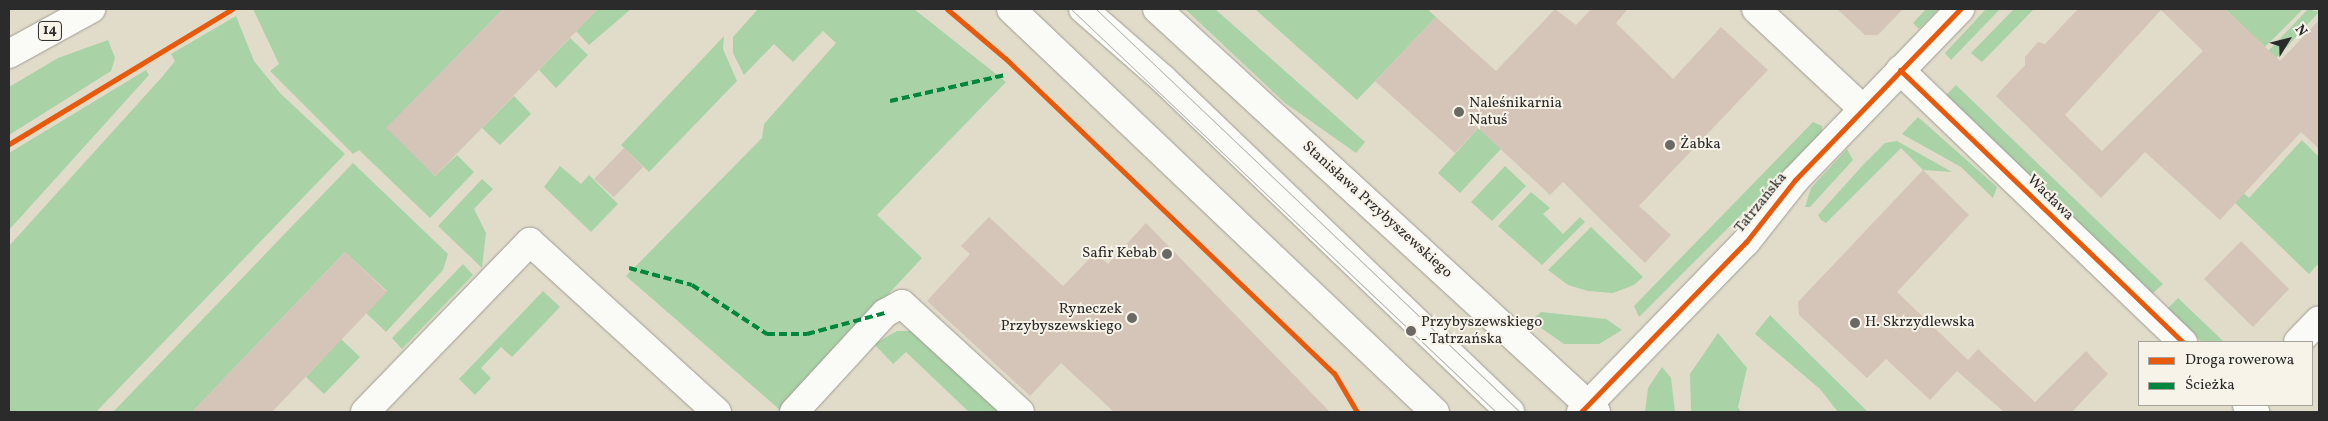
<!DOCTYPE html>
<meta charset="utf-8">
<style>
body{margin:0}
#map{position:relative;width:2328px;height:421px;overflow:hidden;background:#e1dcca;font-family:Vollkorn,serif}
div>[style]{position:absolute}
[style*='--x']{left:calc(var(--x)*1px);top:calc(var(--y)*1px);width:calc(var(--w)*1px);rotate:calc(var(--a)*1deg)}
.green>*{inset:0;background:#a9d2a6}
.building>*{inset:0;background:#d4c5b8}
.roads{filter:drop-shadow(0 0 1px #9f9c92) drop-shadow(0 0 1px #9f9c92)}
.minor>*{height:28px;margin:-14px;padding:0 14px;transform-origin:14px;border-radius:14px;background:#fafaf7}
.major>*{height:28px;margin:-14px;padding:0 14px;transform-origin:14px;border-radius:14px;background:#fafaf7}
.tram>*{height:1px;margin:-0.5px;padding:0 0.5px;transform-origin:0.5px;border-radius:0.5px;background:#b2b2af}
.quiet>*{height:4px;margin-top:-2px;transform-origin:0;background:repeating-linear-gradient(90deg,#00873e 0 8px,transparent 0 12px)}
.cycleway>*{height:5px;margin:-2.5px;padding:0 2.5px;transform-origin:2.5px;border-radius:2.5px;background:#e8590c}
.dots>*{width:14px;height:14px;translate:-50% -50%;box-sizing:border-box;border:2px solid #f7f3e8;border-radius:50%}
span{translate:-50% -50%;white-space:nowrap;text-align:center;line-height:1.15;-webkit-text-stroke:4px #f7f3e8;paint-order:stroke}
.shield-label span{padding:1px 4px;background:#f7f3e8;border:1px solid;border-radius:4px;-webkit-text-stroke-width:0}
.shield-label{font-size:14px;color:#2b2b2b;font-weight:700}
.poi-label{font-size:15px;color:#2b2b2b}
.left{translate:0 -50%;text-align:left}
.right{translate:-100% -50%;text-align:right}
.street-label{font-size:15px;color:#2b2b2b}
.frame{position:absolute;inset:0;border:10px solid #2b2b2b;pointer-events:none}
.legend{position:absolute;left:2138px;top:341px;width:175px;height:65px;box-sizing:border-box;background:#f7f3e8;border:1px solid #a5a39c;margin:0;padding:6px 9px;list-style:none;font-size:15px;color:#2b2b2b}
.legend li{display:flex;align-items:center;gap:10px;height:25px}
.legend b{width:25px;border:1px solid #a5a39c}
.north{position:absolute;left:2263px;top:15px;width:50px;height:50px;-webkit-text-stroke:4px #f7f3e8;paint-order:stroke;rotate:54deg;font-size:14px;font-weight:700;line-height:20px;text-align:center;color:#2b2b2b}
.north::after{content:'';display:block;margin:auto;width:18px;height:22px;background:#2b2b2b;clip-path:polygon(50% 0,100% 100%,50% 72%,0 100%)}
</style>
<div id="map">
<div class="green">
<div style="clip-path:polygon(253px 9px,503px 9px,387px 128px,435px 176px,457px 155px,474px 172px,430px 218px,359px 150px,353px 154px,270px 71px,279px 64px)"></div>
<div style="clip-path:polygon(598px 9px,631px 9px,589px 45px,576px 31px)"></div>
<div style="clip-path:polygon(758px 9px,914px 9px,1006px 82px,877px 215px,922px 258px,780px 410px,626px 276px,762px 138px,764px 124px,836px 43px,823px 31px,793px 62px,774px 44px,744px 75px,733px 53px,733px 37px)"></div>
<div style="clip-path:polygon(1185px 9px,1215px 9px,1365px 142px,1356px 153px,1285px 103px)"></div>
<div style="clip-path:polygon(1255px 9px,1427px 9px,1436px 17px,1357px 100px)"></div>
<div style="clip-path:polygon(1926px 9px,1939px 9px,1919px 29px,1913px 23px)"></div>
<div style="clip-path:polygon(1986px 9px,2000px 9px,1951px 60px,1945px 53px)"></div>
<div style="clip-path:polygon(2014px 9px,2034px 9px,1982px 62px,1971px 53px)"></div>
<div style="clip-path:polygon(2225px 9px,2303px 9px,2265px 47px)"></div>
<div style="clip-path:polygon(2308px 9px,2319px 12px,2194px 147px,2249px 198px,2302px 140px,2319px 157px,2319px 263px,2309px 274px,2177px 147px)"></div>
<div style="clip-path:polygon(236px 16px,254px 61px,280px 93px,345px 154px,96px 412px,9px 412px,9px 246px,162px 77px,175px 61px,171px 54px)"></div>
<div style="clip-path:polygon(724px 36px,723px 49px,737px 81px,649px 172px,621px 145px)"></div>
<div style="clip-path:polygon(570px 38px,588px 55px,556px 88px,539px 70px)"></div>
<div style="clip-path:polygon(108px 40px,115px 58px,111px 71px,9px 135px,9px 87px,58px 58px)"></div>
<div style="clip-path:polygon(146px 70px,149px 75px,9px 230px,9px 153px)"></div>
<div style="clip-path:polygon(1956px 85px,2163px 284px,2152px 294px,1945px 96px)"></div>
<div style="clip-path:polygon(1513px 89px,1536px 111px,1460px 193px,1438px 173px)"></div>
<div style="clip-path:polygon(514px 96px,531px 114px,500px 145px,482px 128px)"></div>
<div style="clip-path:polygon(1918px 117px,1997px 187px,1993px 198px,1961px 167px,1902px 134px)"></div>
<div style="clip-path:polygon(1813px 122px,1822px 126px,1822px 134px,1639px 317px,1634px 306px)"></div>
<div style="clip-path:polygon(1897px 141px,1952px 172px,1923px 170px,1901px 148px,1826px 223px,1821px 220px,1818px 215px,1863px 165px,1885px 143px)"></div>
<div style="clip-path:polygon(1847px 149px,1853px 160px,1810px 207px,1805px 207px,1811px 188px)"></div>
<div style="clip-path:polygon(353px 163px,448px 254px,443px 270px,386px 332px,366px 313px,387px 291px,345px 252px,192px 412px,113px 412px)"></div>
<div style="clip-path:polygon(560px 166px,581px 184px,589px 175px,618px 204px,591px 232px,544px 187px)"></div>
<div style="clip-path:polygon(1505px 166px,1526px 186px,1492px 221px,1471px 202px)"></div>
<div style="clip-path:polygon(482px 179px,493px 189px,474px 209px,486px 233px,482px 268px,438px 226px)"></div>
<div style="clip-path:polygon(1531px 192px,1550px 208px,1543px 214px,1563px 234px,1580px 217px,1585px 222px,1542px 265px,1498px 226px)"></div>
<div style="clip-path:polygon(1591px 227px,1643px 277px,1634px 285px,1613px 293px,1588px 291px,1568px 285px,1548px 270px)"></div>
<div style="clip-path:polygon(463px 264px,473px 275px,402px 349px,392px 338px)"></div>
<div style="clip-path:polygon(543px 291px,560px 307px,512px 357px,501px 347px,481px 368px,491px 378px,475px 395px,459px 379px)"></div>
<div style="clip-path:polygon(2178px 298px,2224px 342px,2202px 342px,2167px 309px)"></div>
<div style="clip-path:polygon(1541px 312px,1606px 319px,1622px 330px,1599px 344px,1564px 344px,1531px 321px)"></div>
<div style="clip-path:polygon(1770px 315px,1785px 330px,1868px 412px,1838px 412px,1820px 389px,1755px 334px)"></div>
<div style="clip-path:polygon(897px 331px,912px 331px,1004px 412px,969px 412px,906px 352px,893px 364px,874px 344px)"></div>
<div style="clip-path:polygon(1718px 333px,1747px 368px,1738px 407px,1741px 412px,1691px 412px,1690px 374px)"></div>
<div style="clip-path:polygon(341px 339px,360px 357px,324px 394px,306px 377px)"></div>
<div style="clip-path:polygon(1662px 367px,1671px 378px,1675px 412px,1645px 412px,1648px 388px)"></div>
</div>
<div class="building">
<div style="clip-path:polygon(503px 9px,598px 9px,435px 176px,386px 128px)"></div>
<div style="clip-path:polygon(1555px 9px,1576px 25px,1591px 9px,1628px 9px,1616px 23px,1673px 79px,1721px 27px,1768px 70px,1639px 206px,1671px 235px,1645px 263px,1563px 182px,1550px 195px,1478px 128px,1455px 153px,1375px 81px,1436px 17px,1496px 71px)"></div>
<div style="clip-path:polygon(1837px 9px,1903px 9px,1878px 35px,1865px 35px)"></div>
<div style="clip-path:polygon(evenodd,2078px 9px,2225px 9px,2280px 61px,2319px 20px,2319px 149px,2301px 132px,2220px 220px,2145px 152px,2101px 198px,1996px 96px,2025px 65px,2025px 57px,2038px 42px,2045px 44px,2078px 9px,2161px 10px,2203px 51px,2102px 151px,2065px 115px,2161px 10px)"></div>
<div style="clip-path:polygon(624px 148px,643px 167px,614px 197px,594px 179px)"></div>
<div style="clip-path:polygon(1923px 170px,1969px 215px,1897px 292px,1968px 360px,1978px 349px,2035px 402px,2086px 351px,2108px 374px,2072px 412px,2004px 412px,1957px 371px,1930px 400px,1886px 359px,1867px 378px,1799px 315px,1798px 302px)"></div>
<div style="clip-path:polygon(989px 217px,1063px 286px,1095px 253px,1108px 264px,1146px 223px,1330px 412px,1114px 412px,1061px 363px,1030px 396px,927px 301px,970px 254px,961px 246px)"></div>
<div style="clip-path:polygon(2241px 241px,2289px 289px,2253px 327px,2204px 279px)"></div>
<div style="clip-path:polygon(345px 252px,387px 292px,272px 412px,192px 412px)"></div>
</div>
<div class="roads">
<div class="minor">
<div style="--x:1083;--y:9;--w:106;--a:41.2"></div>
<div style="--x:1163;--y:79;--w:481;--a:43.8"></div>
<div style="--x:1756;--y:9;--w:146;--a:43.1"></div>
<div style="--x:1900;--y:70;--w:393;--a:43.9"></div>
<div style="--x:2298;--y:342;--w:30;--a:-46"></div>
<div style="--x:2247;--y:405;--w:11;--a:41"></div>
<div style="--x:365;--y:412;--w:237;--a:-45.9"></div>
<div style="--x:530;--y:242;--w:253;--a:42.3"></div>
<div style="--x:794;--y:412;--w:134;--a:-47.4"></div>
<div style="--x:885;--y:313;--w:19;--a:-28"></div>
<div style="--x:902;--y:304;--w:160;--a:42.5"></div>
<div style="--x:1581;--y:412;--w:237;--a:-45.9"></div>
<div style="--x:1746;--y:242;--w:79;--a:-51.7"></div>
<div style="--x:1795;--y:180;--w:238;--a:-46"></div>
</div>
<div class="major">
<div style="--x:1011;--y:9;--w:585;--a:43.55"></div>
<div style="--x:1157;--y:9;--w:596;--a:42.55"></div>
<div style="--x:9;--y:54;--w:94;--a:-28.8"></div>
</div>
</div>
<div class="tram">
<div style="--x:1071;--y:9;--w:586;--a:43.48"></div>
<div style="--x:1096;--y:9;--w:585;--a:43.55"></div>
</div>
<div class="quiet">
<div style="--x:890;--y:101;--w:118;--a:-12.7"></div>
<div style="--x:629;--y:268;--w:65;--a:15.1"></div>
<div style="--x:692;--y:285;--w:90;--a:33.2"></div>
<div style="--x:767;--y:334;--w:40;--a:0"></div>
<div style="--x:807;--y:334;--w:81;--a:-15.1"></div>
</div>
<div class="cycleway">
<div style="--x:947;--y:9;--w:77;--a:40.3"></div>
<div style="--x:1006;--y:59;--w:454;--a:43.8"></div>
<div style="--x:1334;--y:373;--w:45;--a:59.5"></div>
<div style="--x:1900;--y:70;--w:393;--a:43.9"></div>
<div style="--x:9;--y:144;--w:261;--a:-31.2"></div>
<div style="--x:1581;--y:412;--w:237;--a:-45.9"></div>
<div style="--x:1746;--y:242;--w:79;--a:-51.7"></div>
<div style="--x:1795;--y:180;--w:238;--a:-46"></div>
</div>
<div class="dots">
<div style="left:1459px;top:112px;background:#6b6963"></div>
<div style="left:1670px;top:145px;background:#6b6963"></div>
<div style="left:1167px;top:254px;background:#6b6963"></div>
<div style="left:1132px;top:318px;background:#6b6963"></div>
<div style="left:1855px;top:323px;background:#6b6963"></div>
<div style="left:1411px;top:331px;background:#6b6963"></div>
</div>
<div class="shield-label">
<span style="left:50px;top:31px">14</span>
</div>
<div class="poi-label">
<span class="left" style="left:1469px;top:112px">Naleśnikarnia<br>Natuś</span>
<span class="left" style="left:1680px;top:145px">Żabka</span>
<span class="right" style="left:1157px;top:254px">Safir Kebab</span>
<span class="right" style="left:1122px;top:318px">Ryneczek<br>Przybyszewskiego</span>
<span class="left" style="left:1421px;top:331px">Przybyszewskiego<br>- Tatrzańska</span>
<span class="left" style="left:1865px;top:323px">H. Skrzydlewska</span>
</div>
<div class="street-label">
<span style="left:2050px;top:198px;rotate:44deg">Wacława</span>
<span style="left:1761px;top:203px;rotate:-51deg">Tatrzańska</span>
<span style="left:1377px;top:210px;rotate:42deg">Stanisława Przybyszewskiego</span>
</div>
<div class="frame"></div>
<ul class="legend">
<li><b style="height:6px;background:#e8590c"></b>Droga rowerowa</li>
<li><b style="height:6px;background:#00873e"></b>Ścieżka</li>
</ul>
<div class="north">N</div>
</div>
